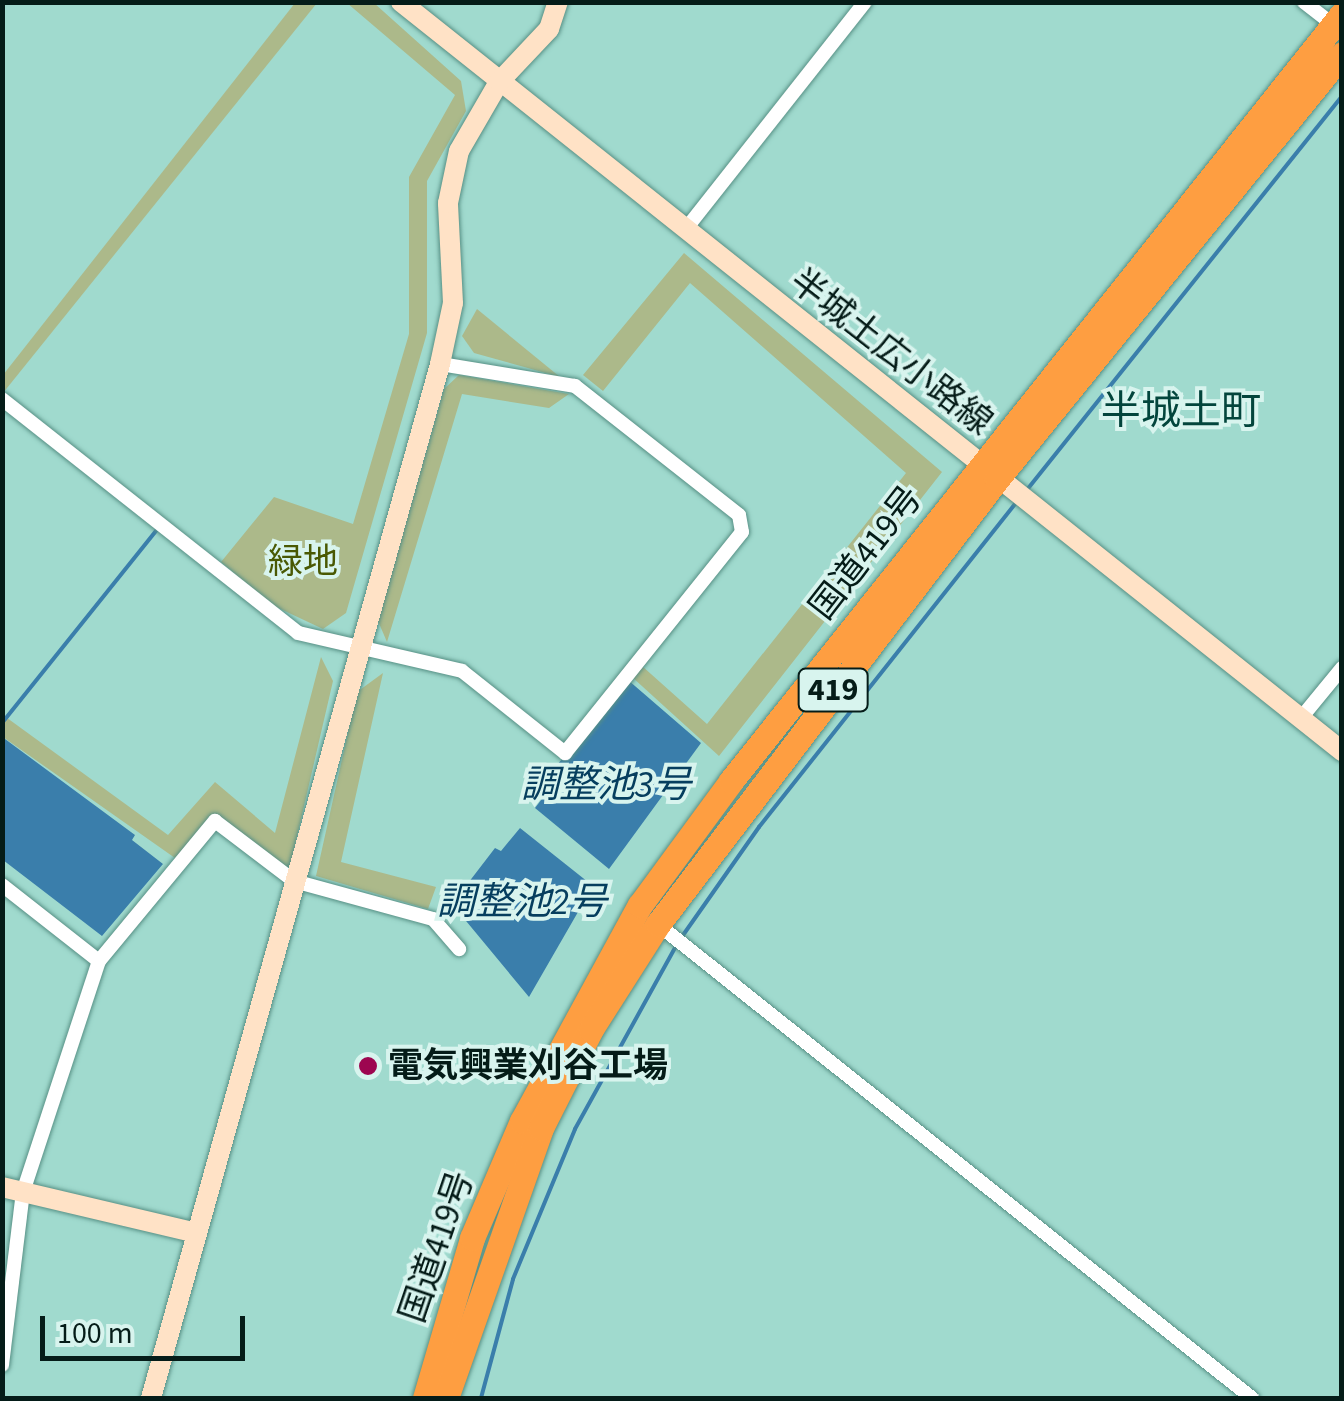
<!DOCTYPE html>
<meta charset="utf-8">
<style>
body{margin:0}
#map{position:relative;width:1344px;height:1401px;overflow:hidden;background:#a0dace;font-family:"Source Sans 3","Noto Sans JP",sans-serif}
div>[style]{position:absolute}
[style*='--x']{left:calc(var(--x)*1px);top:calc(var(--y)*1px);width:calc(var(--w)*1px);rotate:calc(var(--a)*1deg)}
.green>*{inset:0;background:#acb98a}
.water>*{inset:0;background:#3a7eab}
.stream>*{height:4px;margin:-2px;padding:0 2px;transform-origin:2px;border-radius:2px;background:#3a7eab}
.roads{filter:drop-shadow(0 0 2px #579085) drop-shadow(0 0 2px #579085)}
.street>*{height:14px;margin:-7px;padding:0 7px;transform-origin:7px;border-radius:7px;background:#fff}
.secondary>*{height:20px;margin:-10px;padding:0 10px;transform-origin:10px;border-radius:10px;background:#ffe2c6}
.highway>*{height:25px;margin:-12.5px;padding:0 12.5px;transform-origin:12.5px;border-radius:12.5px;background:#fe9e41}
.dots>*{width:28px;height:28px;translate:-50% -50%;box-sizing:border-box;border:5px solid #d8f4ee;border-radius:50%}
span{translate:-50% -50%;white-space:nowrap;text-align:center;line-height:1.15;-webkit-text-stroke:8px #d8f4ee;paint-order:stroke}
.shield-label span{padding:2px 8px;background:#d8f4ee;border:2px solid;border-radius:8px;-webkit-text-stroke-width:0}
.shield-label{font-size:32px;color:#051c18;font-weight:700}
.street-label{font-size:35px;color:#051c18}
.park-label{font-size:35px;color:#495903}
.poi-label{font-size:35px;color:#051c18;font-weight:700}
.left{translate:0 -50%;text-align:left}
.water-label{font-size:38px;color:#063e5e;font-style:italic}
.quarter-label{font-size:40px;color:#03453c}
.frame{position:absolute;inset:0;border:5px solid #051c18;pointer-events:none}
.scale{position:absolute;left:40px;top:1316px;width:205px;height:45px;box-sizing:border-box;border:5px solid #051c18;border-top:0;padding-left:12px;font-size:30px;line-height:35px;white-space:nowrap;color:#051c18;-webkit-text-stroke:8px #d8f4ee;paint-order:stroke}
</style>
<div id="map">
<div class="green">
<div style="clip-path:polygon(295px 3px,317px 3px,3px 393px,3px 375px)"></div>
<div style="clip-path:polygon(347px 3px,374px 3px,461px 81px,466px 111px,427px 181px,427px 333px,346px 613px,323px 629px,272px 605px,221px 562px,274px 497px,353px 524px,409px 334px,409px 177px,455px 95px)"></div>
<div style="clip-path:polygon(684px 253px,942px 472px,719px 756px,632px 677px,642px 666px,707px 724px,906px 473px,690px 283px,603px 391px,583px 375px)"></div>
<div style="clip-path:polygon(477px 309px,560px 377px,474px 353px,462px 336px)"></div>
<div style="clip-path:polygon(459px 375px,569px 394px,549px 408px,462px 394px,387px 642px,378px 621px,444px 389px)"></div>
<div style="clip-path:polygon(321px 657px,333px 681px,289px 871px,215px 814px,175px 858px,3px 737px,3px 715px,168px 835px,215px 782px,275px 833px)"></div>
<div style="clip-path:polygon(383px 673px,341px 862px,436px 887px,428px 909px,316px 876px,357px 692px)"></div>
</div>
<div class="water">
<div style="clip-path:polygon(628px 680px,701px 743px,609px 869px,535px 808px,554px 783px,547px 777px)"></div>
<div style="clip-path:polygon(5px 739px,135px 835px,132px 840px,163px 864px,102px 936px,3px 860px)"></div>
<div style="clip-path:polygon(520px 828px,593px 886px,529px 997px,452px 904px,495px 848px,501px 851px)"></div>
</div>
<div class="stream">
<div style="--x:1026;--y:491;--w:506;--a:-51.34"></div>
<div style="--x:2;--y:723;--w:250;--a:-51.3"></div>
<div style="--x:681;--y:938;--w:136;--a:-54.9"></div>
<div style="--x:759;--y:827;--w:415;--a:-51.6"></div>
<div style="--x:481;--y:1398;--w:123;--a:-74.9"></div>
<div style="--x:513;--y:1279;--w:162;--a:-67.5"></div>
<div style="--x:575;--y:1129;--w:209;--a:-61.1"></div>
</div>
<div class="roads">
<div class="street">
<div style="--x:1304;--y:2;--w:37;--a:38"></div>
<div style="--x:685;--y:230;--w:290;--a:-51.7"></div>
<div style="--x:2;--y:399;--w:377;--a:38.3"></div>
<div style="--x:298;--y:633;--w:168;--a:13"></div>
<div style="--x:462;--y:671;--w:132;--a:38.5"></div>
<div style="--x:565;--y:753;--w:283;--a:-51.3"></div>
<div style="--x:742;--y:532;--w:17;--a:-100"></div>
<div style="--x:739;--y:515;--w:209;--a:-141.8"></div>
<div style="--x:575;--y:386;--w:137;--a:-170.7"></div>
<div style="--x:1301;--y:718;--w:65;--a:-50.6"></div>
<div style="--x:2;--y:885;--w:123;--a:38.1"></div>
<div style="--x:99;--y:961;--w:182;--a:-50.4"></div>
<div style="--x:215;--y:821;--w:99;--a:37.2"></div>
<div style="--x:294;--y:881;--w:144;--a:15.3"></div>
<div style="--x:433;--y:919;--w:40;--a:49"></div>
<div style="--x:655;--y:922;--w:764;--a:38.57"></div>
<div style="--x:2;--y:1365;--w:174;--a:-83.1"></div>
<div style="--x:23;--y:1192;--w:243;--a:-71.8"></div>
</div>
<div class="secondary">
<div style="--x:401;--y:2;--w:1203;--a:38.52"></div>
<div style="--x:2;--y:1187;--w:200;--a:13.3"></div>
<div style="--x:151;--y:1398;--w:1074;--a:-74.38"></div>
<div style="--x:440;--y:364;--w:62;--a:-78"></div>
<div style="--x:453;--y:303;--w:100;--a:-92.9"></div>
<div style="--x:448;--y:203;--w:53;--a:-78.1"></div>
<div style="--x:459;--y:151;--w:80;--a:-59.9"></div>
<div style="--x:499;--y:82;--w:73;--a:-46.7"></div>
<div style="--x:549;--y:29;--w:28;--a:-72"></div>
</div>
<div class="highway">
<div style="--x:425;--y:1398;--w:167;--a:-73.6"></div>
<div style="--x:472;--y:1238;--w:127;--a:-66.9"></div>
<div style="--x:522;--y:1121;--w:246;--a:-61.4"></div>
<div style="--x:640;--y:905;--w:154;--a:-53.7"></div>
<div style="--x:731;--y:781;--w:981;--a:-51.46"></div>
<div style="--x:446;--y:1398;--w:286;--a:-70.6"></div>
<div style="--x:541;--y:1128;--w:111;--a:-63.2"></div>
<div style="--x:591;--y:1029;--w:125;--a:-57.5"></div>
<div style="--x:658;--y:924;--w:559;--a:-52.7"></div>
<div style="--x:997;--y:479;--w:547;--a:-50.93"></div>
</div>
</div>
<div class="dots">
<div style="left:368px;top:1066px;background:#9d0650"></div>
</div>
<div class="shield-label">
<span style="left:833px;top:690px">419</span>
</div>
<div class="street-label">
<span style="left:891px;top:352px;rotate:38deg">半城土広小路線</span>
<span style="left:866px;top:553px;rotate:-52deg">国道419号</span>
<span style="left:437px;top:1247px;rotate:-71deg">国道419号</span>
</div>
<div class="park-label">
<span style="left:303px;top:562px">緑地</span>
</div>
<div class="poi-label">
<span class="left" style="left:388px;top:1066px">電気興業刈谷工場</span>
</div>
<div class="water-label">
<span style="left:606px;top:786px">調整池3号</span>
<span style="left:522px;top:903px">調整池2号</span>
</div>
<div class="quarter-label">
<span style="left:1181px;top:412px">半城土町</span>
</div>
<div class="frame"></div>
<div class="scale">100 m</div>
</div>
